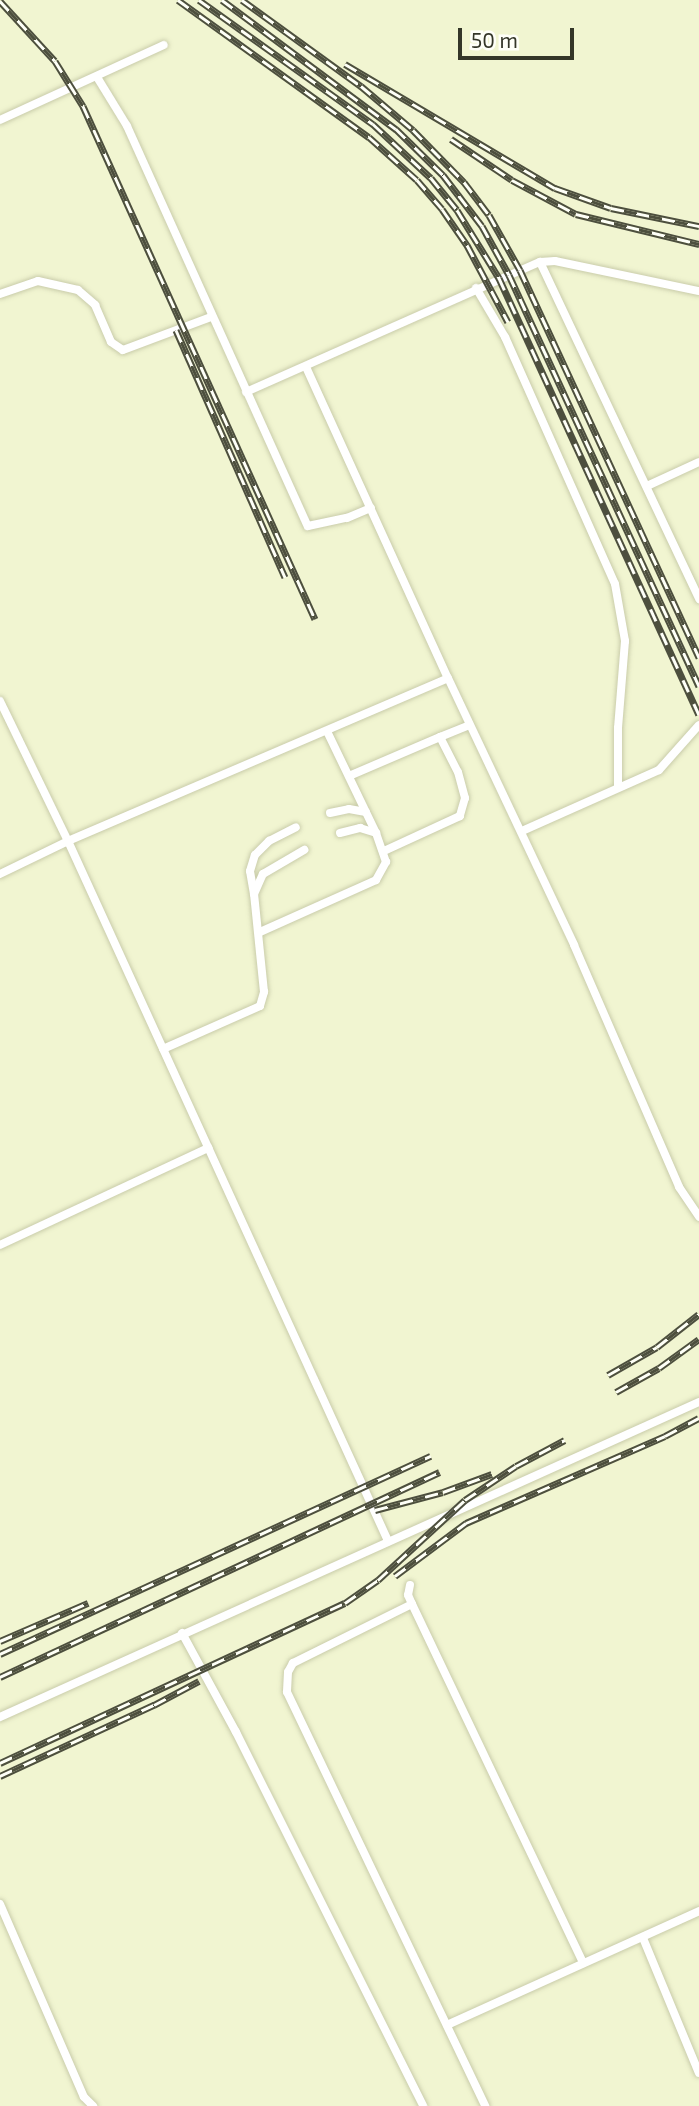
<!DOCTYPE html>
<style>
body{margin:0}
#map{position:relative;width:699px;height:2106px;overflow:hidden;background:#f1f5d1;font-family:"Exo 2",sans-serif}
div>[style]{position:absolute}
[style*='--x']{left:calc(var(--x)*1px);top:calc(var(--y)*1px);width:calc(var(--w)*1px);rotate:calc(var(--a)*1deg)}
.roads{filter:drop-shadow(0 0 2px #c9ccaa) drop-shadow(0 0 2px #c9ccaa)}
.lane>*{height:8px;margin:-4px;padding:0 4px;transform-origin:4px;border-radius:4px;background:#fff}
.rail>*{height:7px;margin-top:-3.5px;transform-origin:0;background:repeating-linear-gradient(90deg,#fefff8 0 13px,#4d4f3e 0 26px);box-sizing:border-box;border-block:2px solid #4d4f3e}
span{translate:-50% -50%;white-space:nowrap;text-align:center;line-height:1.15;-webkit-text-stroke:5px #fefff8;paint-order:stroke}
.scale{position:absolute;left:458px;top:28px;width:116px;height:32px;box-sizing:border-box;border:4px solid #343628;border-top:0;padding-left:9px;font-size:21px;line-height:24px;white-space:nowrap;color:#343628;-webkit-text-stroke:5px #fefff8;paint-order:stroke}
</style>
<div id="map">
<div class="roads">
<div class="lane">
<div style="--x:97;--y:77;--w:57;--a:58.5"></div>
<div style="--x:127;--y:126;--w:439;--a:65.7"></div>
<div style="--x:308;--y:526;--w:40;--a:-12"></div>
<div style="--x:347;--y:518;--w:26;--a:-23"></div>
<div style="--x:0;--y:120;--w:180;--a:-24.6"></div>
<div style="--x:540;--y:262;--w:15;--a:-4"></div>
<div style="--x:555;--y:261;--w:147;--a:11.8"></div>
<div style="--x:476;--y:288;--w:57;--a:59.4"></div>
<div style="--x:505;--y:337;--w:270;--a:66"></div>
<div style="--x:615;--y:584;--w:58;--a:80"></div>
<div style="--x:625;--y:641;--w:87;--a:94.6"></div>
<div style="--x:618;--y:728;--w:59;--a:90"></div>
<div style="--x:0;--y:294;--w:40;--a:-18.9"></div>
<div style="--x:38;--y:281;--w:41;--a:12.7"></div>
<div style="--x:78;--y:290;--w:23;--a:41"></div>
<div style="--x:95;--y:305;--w:40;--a:66.6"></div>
<div style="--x:111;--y:342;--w:14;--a:34"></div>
<div style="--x:123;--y:350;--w:94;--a:-20.6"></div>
<div style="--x:306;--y:367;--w:342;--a:65.5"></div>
<div style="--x:246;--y:392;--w:321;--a:-23.9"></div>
<div style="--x:540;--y:262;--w:373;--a:64.7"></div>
<div style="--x:647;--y:486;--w:57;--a:-24.8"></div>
<div style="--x:0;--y:701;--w:156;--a:64.1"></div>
<div style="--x:68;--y:841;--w:770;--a:65.43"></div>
<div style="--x:440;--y:737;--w:31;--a:-22"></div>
<div style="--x:349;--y:776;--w:99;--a:-23.2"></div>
<div style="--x:440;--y:737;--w:39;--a:63"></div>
<div style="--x:458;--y:772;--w:27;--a:75"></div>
<div style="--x:465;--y:798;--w:19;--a:106"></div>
<div style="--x:460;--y:816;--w:84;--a:155.3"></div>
<div style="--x:330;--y:813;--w:19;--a:-12"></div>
<div style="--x:349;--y:809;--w:17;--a:10"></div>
<div style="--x:522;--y:831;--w:150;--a:-24"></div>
<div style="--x:659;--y:770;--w:60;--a:-48.4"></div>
<div style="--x:340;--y:833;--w:21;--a:-14"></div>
<div style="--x:360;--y:828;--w:17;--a:17"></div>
<div style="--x:0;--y:874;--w:76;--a:-25.9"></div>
<div style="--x:68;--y:841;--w:413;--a:-23.2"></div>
<div style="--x:448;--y:678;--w:295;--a:64.7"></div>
<div style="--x:574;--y:945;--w:264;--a:66.5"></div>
<div style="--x:679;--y:1187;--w:36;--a:56"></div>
<div style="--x:254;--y:894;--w:23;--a:-100"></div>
<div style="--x:250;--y:871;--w:17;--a:-73"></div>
<div style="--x:255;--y:855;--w:20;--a:-45"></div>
<div style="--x:269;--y:841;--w:30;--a:-27"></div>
<div style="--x:260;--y:932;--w:127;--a:-24.1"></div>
<div style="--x:376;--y:880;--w:21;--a:-61"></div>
<div style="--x:386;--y:862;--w:31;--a:-109"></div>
<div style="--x:376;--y:833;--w:113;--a:-115.7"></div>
<div style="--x:163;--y:1049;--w:106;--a:-23.9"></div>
<div style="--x:260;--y:1006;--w:15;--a:-74"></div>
<div style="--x:264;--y:992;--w:99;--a:-95.8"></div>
<div style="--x:254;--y:894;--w:22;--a:-66"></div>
<div style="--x:263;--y:874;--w:48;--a:-30.3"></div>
<div style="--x:0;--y:1245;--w:230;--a:-25"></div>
<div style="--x:410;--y:1585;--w:10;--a:101"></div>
<div style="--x:408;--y:1595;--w:10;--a:66"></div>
<div style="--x:412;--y:1604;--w:133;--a:153.6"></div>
<div style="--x:293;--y:1663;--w:10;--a:119"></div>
<div style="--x:288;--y:1672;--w:20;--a:93"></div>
<div style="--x:287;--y:1692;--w:459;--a:64.4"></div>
<div style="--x:412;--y:1604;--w:398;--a:64.5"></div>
<div style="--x:182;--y:1633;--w:113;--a:61.4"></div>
<div style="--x:236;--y:1732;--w:418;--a:63.4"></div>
<div style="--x:0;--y:1717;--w:767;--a:-24.26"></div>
<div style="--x:0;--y:1904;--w:210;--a:66.5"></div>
<div style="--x:84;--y:2097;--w:13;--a:45"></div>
<div style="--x:643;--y:1938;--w:146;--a:67.5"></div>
<div style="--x:447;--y:2025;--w:277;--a:-24.3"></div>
</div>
</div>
<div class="rail">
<div style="--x:178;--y:0;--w:235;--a:35.7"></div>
<div style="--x:369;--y:137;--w:64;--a:41.9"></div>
<div style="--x:417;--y:180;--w:38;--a:49"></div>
<div style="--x:442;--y:209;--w:44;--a:55.2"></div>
<div style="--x:467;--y:245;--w:87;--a:62"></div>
<div style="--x:199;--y:0;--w:214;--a:35.5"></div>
<div style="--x:373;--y:124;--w:79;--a:43"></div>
<div style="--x:431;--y:178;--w:41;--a:50.9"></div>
<div style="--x:457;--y:210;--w:80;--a:58.3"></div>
<div style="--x:499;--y:278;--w:480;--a:65.4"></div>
<div style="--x:222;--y:0;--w:217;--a:36.6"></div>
<div style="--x:396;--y:129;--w:66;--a:44.4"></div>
<div style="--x:443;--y:175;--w:64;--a:52.6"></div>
<div style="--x:482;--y:226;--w:56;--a:61.1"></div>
<div style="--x:509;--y:275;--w:453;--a:65.2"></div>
<div style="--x:242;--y:0;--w:147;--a:35.9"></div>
<div style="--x:361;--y:86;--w:68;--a:40.2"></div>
<div style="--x:413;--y:130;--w:73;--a:45.6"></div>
<div style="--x:464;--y:182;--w:41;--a:52.9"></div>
<div style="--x:489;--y:215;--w:63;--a:60.6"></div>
<div style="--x:520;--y:270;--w:427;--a:65.2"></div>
<div style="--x:0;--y:1;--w:81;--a:47.5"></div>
<div style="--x:55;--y:61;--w:53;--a:58.1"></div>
<div style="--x:83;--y:106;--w:563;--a:65.67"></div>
<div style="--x:345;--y:64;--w:244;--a:30.6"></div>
<div style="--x:555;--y:188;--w:59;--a:19.7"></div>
<div style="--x:611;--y:208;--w:90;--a:11.6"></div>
<div style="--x:451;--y:139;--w:73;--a:33.9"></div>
<div style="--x:512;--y:180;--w:72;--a:28"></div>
<div style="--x:576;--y:214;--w:127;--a:13.7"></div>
<div style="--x:176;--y:330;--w:270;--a:66.2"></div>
<div style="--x:608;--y:1375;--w:56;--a:-29.7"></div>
<div style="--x:657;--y:1347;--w:53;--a:-38.2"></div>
<div style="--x:616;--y:1392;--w:49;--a:-29.2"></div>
<div style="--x:659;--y:1368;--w:49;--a:-35.9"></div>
<div style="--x:375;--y:1510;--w:70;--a:-14.8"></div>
<div style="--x:443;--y:1492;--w:52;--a:-20.2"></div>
<div style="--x:395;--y:1576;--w:89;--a:-36.7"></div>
<div style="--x:466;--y:1523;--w:217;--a:-23.6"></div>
<div style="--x:665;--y:1436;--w:38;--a:-28"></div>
<div style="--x:0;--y:1641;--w:96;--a:-23.4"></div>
<div style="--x:0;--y:1654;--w:474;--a:-24.7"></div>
<div style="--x:0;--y:1677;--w:485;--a:-25"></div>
<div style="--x:0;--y:1763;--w:380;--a:-24.9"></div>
<div style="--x:345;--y:1603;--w:40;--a:-34.9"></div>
<div style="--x:378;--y:1580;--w:118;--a:-42.6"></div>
<div style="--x:465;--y:1500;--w:61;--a:-33.7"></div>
<div style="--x:516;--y:1466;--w:55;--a:-28"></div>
<div style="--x:0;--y:1776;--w:170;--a:-24.8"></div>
<div style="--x:154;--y:1705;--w:51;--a:-28.1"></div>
</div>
<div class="scale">50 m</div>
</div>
